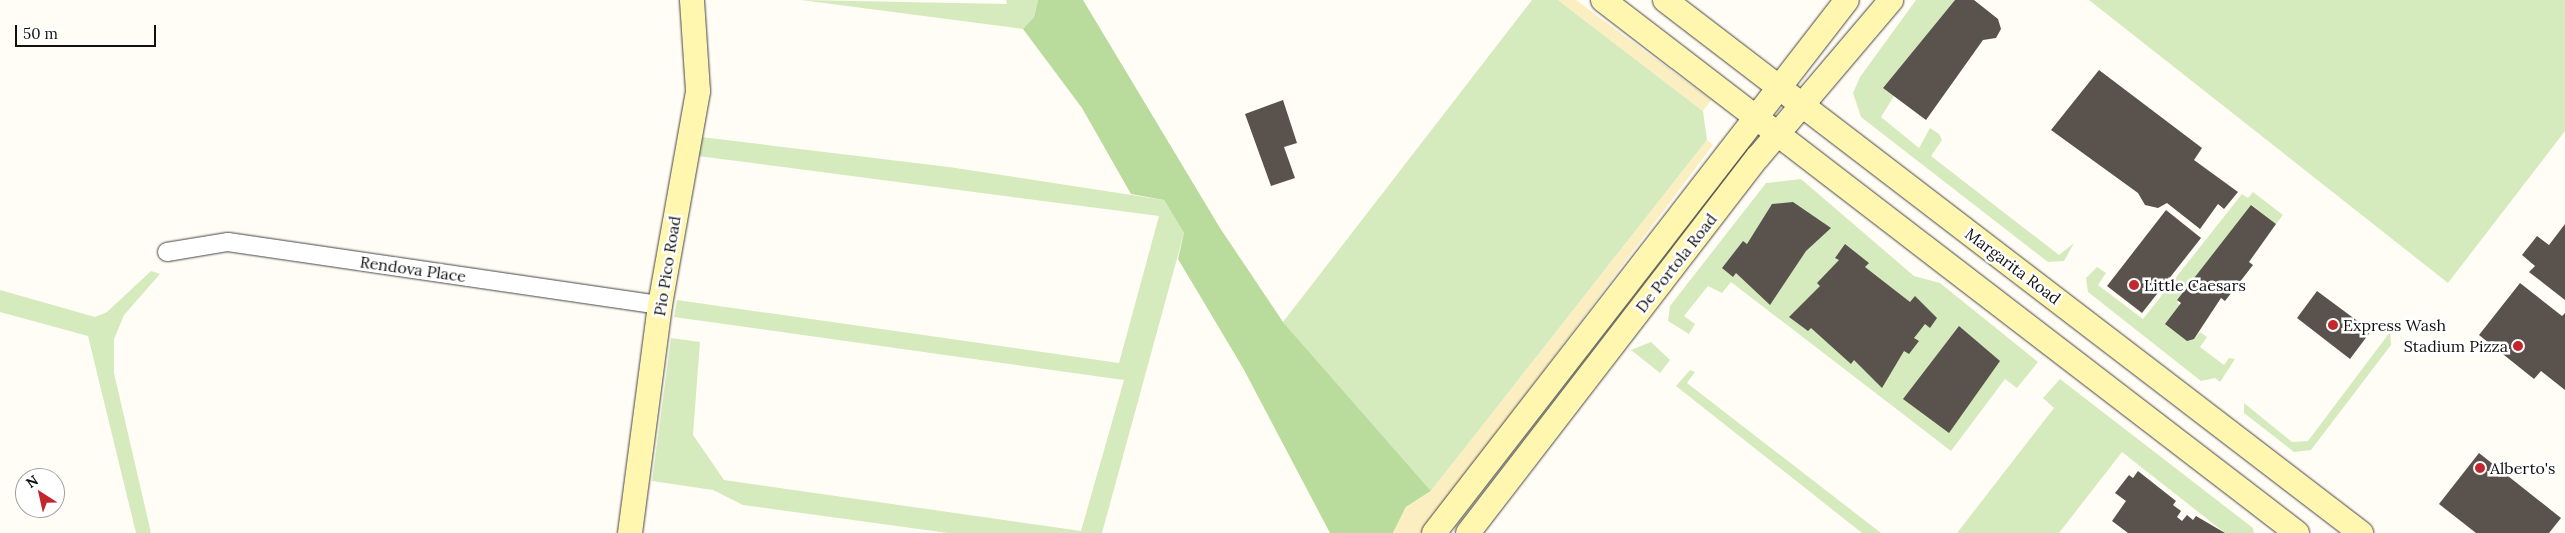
<!DOCTYPE html>
<style>
body{margin:0}
#map{position:relative;width:2565px;height:533px;overflow:hidden;background:#fffdf5;font-family:Lora,serif}
div>[style]{position:absolute}
[style*='--x']{left:calc(var(--x)*1px);top:calc(var(--y)*1px);width:calc(var(--w)*1px);rotate:calc(var(--a)*1deg)}
.green>*{inset:0;background:#d5ebbd}
.forest>*{inset:0;background:#b9dc9c}
.sand>*{inset:0;background:#fbeec1}
.building>*{inset:0;background:#5a524d}
.roads{filter:drop-shadow(0 0 1px #444) drop-shadow(0 0 1px #444)}
.street>*{height:18px;margin:-9px;padding:0 9px;transform-origin:9px;border-radius:9px;background:#fff}
.secondary>*{height:24px;margin:-12px;padding:0 12px;transform-origin:12px;border-radius:12px;background:#fff6b0}
.dots>*{width:14px;height:14px;translate:-50% -50%;box-sizing:border-box;border:2px solid #fff;border-radius:50%}
span{translate:-50% -50%;white-space:nowrap;text-align:center;line-height:1.15;-webkit-text-stroke:5px #fff;paint-order:stroke}
.street-label{font-size:16px;color:#111}
.poi-label{font-size:16px;color:#111}
.left{translate:0 -50%;text-align:left}
.right{translate:-100% -50%;text-align:right}
.north{position:absolute;left:15px;top:468px;width:50px;height:50px;box-sizing:border-box;background:#fff;border:1px solid #a0a0a0;border-radius:50%;rotate:325deg;font-size:14px;font-weight:700;line-height:20px;text-align:center;color:#111}
.north::after{content:'';display:block;margin:auto;width:18px;height:22px;background:#c4262e;clip-path:polygon(50% 0,100% 100%,50% 72%,0 100%)}
.scale{position:absolute;left:15px;top:25px;width:141px;height:22px;box-sizing:border-box;border:2px solid #111;border-top:0;padding-left:6px;font-size:15px;line-height:18px;white-space:nowrap;color:#111;-webkit-text-stroke:4px #fff;paint-order:stroke}
</style>
<div id="map">
<div class="green">
<div style="clip-path:polygon(801px 0,1007px 4px,1006px 0,1038px 0,1034px 17px,1023px 29px)"></div>
<div style="clip-path:polygon(1532px 0,1558px 0,1703px 111px,1707px 140px,1431px 491px,1283px 322px)"></div>
<div style="clip-path:polygon(1916px 0,1955px 0,1883px 88px,1894px 96px,1881px 117px,1919px 148px,1930px 128px,1939px 134px,1942px 140px,1931px 156px,2059px 255px,2074px 243px,2064px 261px,2048px 262px,1861px 117px,1853px 93px,1860px 77px)"></div>
<div style="clip-path:polygon(2089px 0,2565px 0,2565px 131px,2448px 283px)"></div>
<div style="clip-path:polygon(701px 137px,949px 167px,1164px 200px,1184px 233px,1102px 533px,948px 533px,743px 505px,713px 490px,652px 481px,671px 338px,700px 342px,693px 435px,724px 480px,1081px 531px,1124px 380px,674px 317px,677px 300px,1119px 363px,1159px 216px,698px 156px)"></div>
<div style="clip-path:polygon(1801px 179px,1914px 276px,1940px 283px,2038px 362px,2017px 388px,2005px 379px,1951px 451px,1731px 282px,1722px 293px,1708px 286px,1684px 316px,1695px 324px,1689px 334px,1668px 321px,1670px 306px,1766px 183px)"></div>
<div style="clip-path:polygon(2253px 192px,2283px 215px,2276px 224px,2252px 205px,2177px 300px,2191px 337px,2194px 339px,2200px 332px,2207px 337px,2200px 347px,2224px 365px,2229px 358px,2235px 359px,2220px 382px,2215px 378px,2201px 381px,2088px 292px,2086px 278px,2097px 267px,2106px 273px,2098px 285px,2143px 319px,2242px 194px,2248px 198px)"></div>
<div style="clip-path:polygon(151px 271px,160px 274px,124px 315px,114px 339px,114px 373px,151px 533px,136px 533px,88px 336px,0 312px,0 290px,95px 317px,107px 312px)"></div>
<div style="clip-path:polygon(2390px 332px,2391px 345px,2311px 450px,2294px 452px,2244px 413px,2244px 403px,2292px 442px,2308px 441px)"></div>
<div style="clip-path:polygon(1651px 342px,1670px 360px,1660px 373px,1631px 350px)"></div>
<div style="clip-path:polygon(1690px 370px,1695px 372px,1687px 383px,1881px 533px,1862px 533px,1676px 386px)"></div>
<div style="clip-path:polygon(2060px 379px,2253px 528px,2254px 533px,2225px 533px,2122px 452px,2059px 533px,1957px 533px,2054px 408px,2043px 398px)"></div>
</div>
<div class="forest">
<div style="clip-path:polygon(1038px 0,1083px 0,1220px 228px,1283px 322px,1431px 491px,1406px 507px,1393px 533px,1330px 533px,1243px 368px,1178px 259px,1184px 233px,1164px 200px,1131px 194px,1082px 108px,1023px 29px,1034px 17px)"></div>
</div>
<div class="sand">
<div style="clip-path:polygon(1558px 0,1576px 0,1711px 100px,1703px 111px)"></div>
<div style="clip-path:polygon(1707px 140px,1713px 145px,1421px 533px,1393px 533px,1406px 507px,1431px 491px)"></div>
</div>
<div class="building">
<div style="clip-path:polygon(1955px 0,1974px 0,1998px 19px,2001px 29px,1996px 38px,1983px 40px,1926px 120px,1883px 88px)"></div>
<div style="clip-path:polygon(2099px 70px,2202px 148px,2194px 160px,2238px 192px,2224px 209px,2218px 204px,2200px 229px,2167px 203px,2158px 208px,2145px 205px,2138px 193px,2051px 130px)"></div>
<div style="clip-path:polygon(1283px 100px,1297px 143px,1284px 147px,1295px 178px,1271px 186px,1245px 114px)"></div>
<div style="clip-path:polygon(1793px 202px,1831px 228px,1806px 251px,1770px 305px,1736px 273px,1733px 277px,1722px 268px,1743px 241px,1747px 244px,1772px 204px)"></div>
<div style="clip-path:polygon(2251px 205px,2276px 224px,2249px 262px,2253px 265px,2225px 301px,2221px 298px,2194px 339px,2187px 341px,2165px 324px,2181px 303px,2177px 300px)"></div>
<div style="clip-path:polygon(2166px 210px,2201px 238px,2142px 313px,2107px 286px)"></div>
<div style="clip-path:polygon(2565px 224px,2565px 300px,2529px 272px,2535px 266px,2522px 255px,2537px 236px,2549px 245px)"></div>
<div style="clip-path:polygon(1845px 244px,1869px 263px,1865px 267px,1910px 302px,1915px 296px,1937px 318px,1930px 328px,1925px 324px,1914px 338px,1919px 341px,1909px 354px,1904px 351px,1882px 388px,1854px 360px,1851px 364px,1811px 328px,1808px 331px,1789px 317px,1820px 286px,1817px 283px,1839px 260px,1835px 258px)"></div>
<div style="clip-path:polygon(2520px 283px,2562px 316px,2565px 313px,2565px 390px,2541px 371px,2534px 379px,2479px 335px)"></div>
<div style="clip-path:polygon(2317px 291px,2371px 331px,2350px 359px,2297px 318px)"></div>
<div style="clip-path:polygon(1959px 326px,2000px 361px,1949px 433px,1903px 399px)"></div>
<div style="clip-path:polygon(2479px 453px,2561px 518px,2549px 533px,2476px 533px,2439px 504px)"></div>
<div style="clip-path:polygon(2138px 471px,2176px 501px,2173px 505px,2181px 511px,2177px 517px,2182px 521px,2187px 515px,2193px 520px,2196px 516px,2225px 533px,2128px 533px,2112px 521px,2126px 501px,2115px 493px,2129px 475px,2133px 478px)"></div>
</div>
<div class="roads">
<div class="street">
<div style="--x:167;--y:252;--w:62;--a:-9.3"></div>
<div style="--x:228;--y:242;--w:437;--a:8.3"></div>
</div>
<div class="secondary">
<div style="--x:1603;--y:0;--w:875;--a:37.52"></div>
<div style="--x:1665;--y:0;--w:877;--a:37.45"></div>
<div style="--x:630;--y:533;--w:230;--a:-82.5"></div>
<div style="--x:660;--y:305;--w:217;--a:-79.9"></div>
<div style="--x:698;--y:91;--w:91;--a:-93.8"></div>
<div style="--x:1434;--y:533;--w:674;--a:-52.23"></div>
<div style="--x:1468;--y:533;--w:475;--a:-52.4"></div>
<div style="--x:1758;--y:157;--w:206;--a:-49.7"></div>
</div>
</div>
<div class="dots">
<div style="left:2134px;top:285px;background:#c4262e"></div>
<div style="left:2333px;top:325px;background:#c4262e"></div>
<div style="left:2518px;top:346px;background:#c4262e"></div>
<div style="left:2480px;top:468px;background:#c4262e"></div>
</div>
<div class="street-label">
<span style="left:1676px;top:263px;rotate:-52deg">De Portola Road</span>
<span style="left:667px;top:266px;rotate:-81deg">Pio Pico Road</span>
<span style="left:2013px;top:266px;rotate:37deg">Margarita Road</span>
<span style="left:413px;top:269px;rotate:8deg">Rendova Place</span>
</div>
<div class="poi-label">
<span class="left" style="left:2144px;top:285px">Little Caesars</span>
<span class="left" style="left:2343px;top:325px">Express Wash</span>
<span class="right" style="left:2508px;top:346px">Stadium Pizza</span>
<span class="left" style="left:2490px;top:468px">Alberto's</span>
</div>
<div class="north">N</div>
<div class="scale">50 m</div>
</div>
